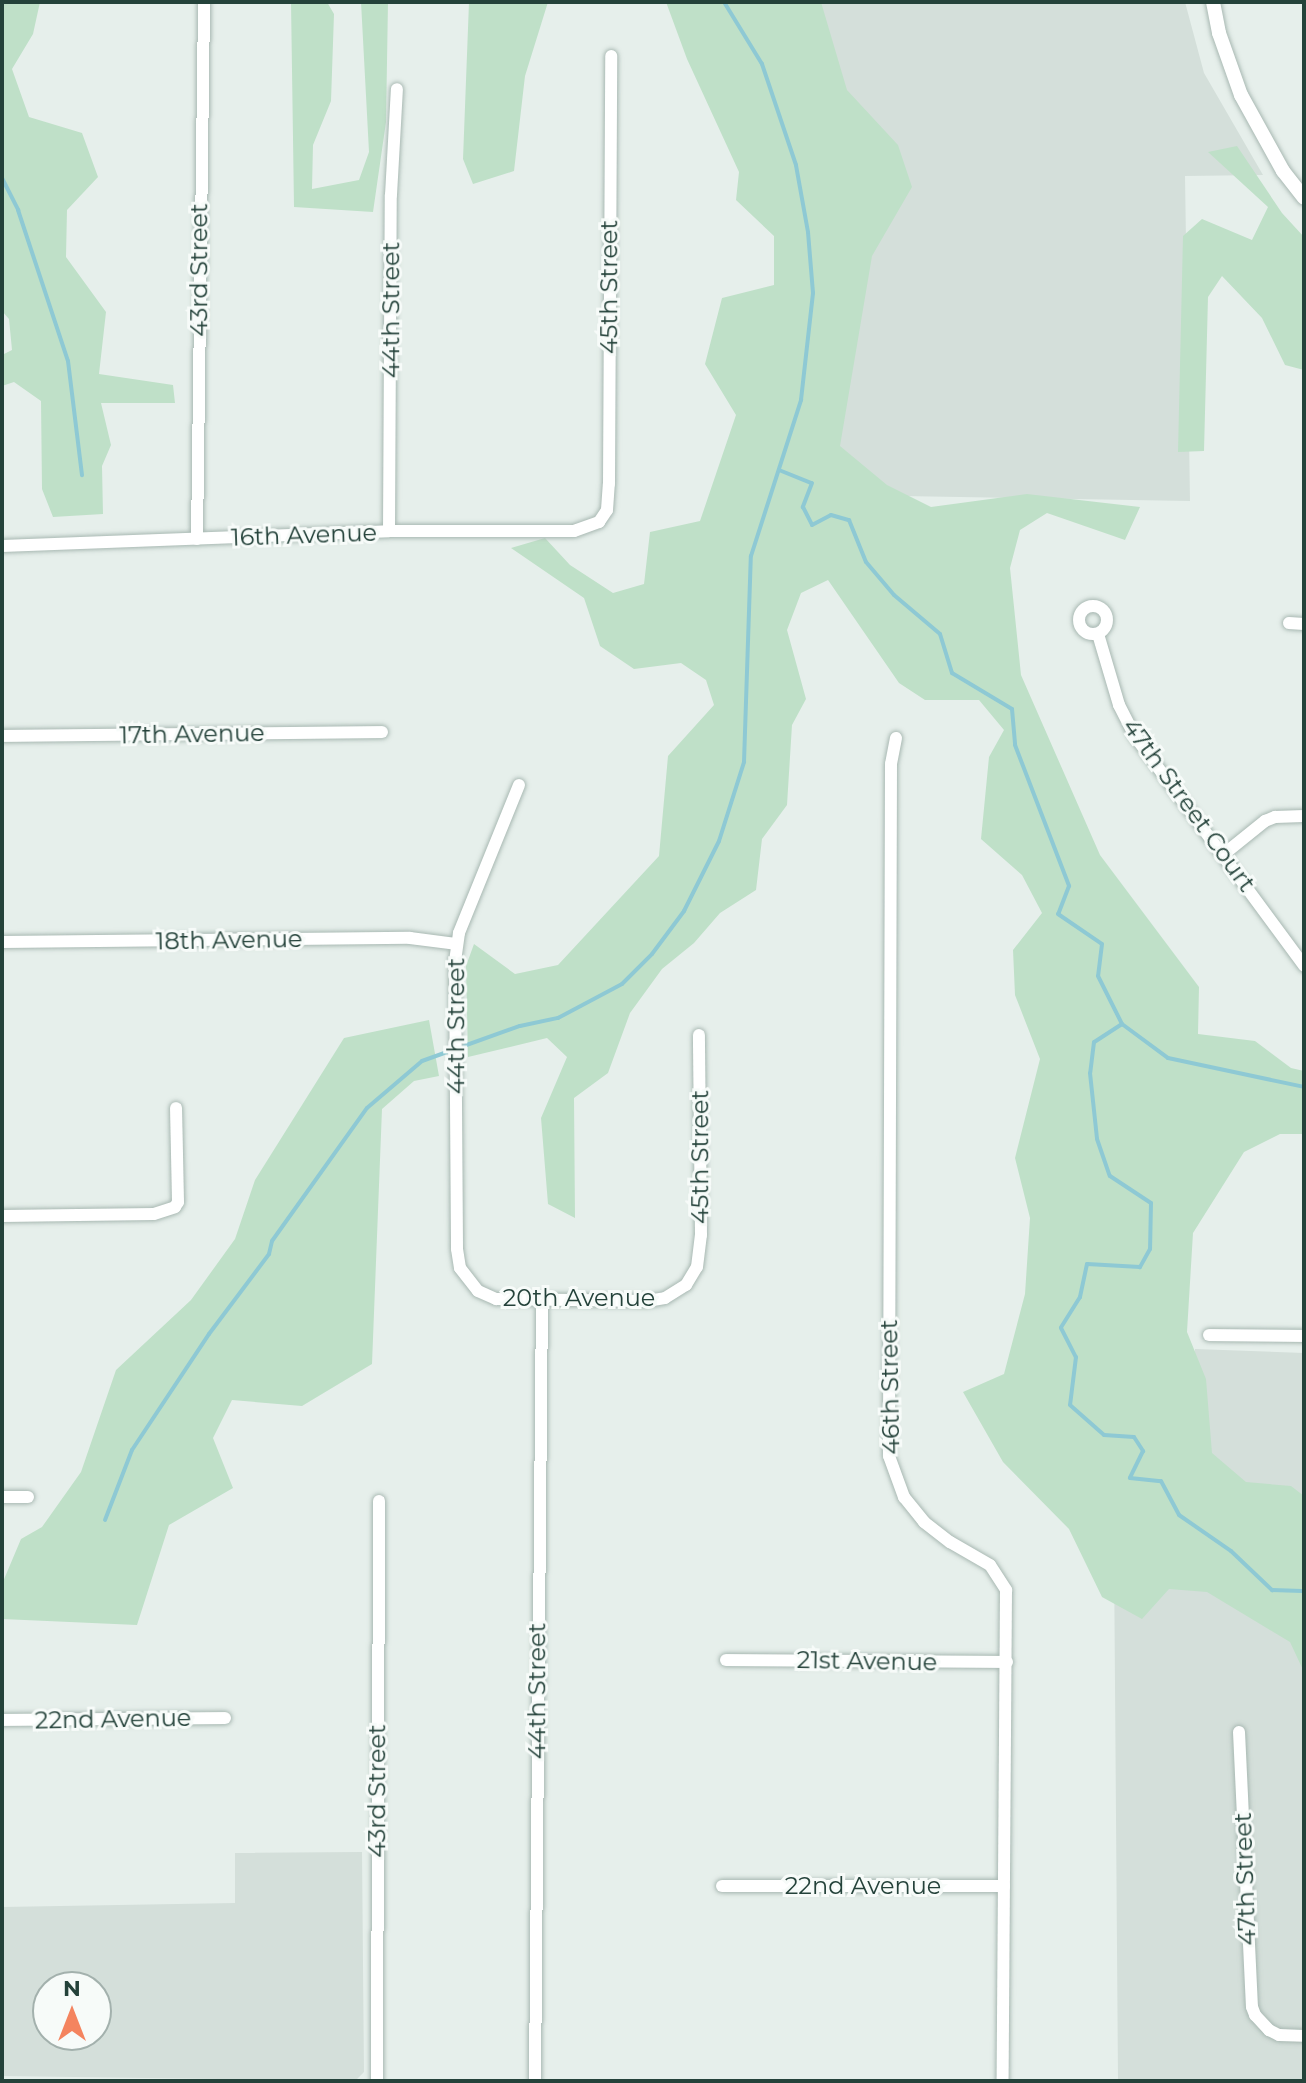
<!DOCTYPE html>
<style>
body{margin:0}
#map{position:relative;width:1306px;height:2083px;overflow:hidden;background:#e6efeb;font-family:Montserrat,sans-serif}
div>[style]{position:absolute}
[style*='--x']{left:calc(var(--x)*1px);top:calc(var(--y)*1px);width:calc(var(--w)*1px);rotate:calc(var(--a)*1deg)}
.built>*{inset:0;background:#d4dfda}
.green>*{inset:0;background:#bfe0c8}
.stream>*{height:4px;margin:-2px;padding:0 2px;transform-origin:2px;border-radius:2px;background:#8ec9d4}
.roads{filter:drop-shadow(0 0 2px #a8b8b2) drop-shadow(0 0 2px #a8b8b2)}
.minor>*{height:12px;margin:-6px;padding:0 6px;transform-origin:6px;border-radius:6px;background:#fff}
.minor>.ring{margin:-6px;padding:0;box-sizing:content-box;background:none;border:12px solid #fff;border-radius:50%}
.tertiary>*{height:14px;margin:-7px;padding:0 7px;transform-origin:7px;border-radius:7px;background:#fff}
span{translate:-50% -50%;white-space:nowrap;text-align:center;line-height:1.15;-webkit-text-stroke:6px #f7fbf9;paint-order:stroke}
.street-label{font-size:24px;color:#24423a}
.frame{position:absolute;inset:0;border:4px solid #24423a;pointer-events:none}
.north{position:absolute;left:32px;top:1971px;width:80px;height:80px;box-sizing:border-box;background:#f7fbf9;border:2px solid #a3b1ad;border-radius:50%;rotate:0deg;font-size:22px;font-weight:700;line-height:32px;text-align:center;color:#24423a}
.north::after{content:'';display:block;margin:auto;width:28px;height:36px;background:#f4845f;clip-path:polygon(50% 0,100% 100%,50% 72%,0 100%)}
</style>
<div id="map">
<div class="built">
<div style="clip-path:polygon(784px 2px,1185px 2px,1204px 73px,1263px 175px,1185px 176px,1190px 501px,785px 494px)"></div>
<div style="clip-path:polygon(1195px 1349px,1304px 1353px,1304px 2081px,1118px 2081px,1114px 1553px,1183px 1554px)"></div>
<div style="clip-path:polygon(evenodd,362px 1852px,364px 2072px,355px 2081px,2px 2076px,2px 1907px,235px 1903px,235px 1853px,362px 1852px,96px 1987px,96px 2035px,48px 2035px,48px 1987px,96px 1987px)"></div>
</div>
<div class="green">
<div style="clip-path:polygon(2px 2px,40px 2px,33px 34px,12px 69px,29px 117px,82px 133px,98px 177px,67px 210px,66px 257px,106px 312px,99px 374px,173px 385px,175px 403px,101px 403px,111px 445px,102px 466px,103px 514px,53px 517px,42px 489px,41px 401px,14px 382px,2px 386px,2px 355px,12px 350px,9px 319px,2px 311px)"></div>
<div style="clip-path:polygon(291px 2px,327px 2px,334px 14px,331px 101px,313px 145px,312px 189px,359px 180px,369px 152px,361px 2px,388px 2px,386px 122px,373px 212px,294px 207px)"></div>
<div style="clip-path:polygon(469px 2px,548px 2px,525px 76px,514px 171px,473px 184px,463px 159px)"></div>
<div style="clip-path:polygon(666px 2px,821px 2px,847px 90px,898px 145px,912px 187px,872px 256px,840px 446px,887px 485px,931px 507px,1027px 494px,1140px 507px,1125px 540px,1047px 513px,1020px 530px,1010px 568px,1021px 675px,1100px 855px,1199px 987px,1198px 1034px,1255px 1041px,1291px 1068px,1304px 1071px,1304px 1134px,1280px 1134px,1244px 1152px,1193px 1233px,1187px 1332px,1206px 1379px,1212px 1453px,1246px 1482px,1291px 1486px,1304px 1496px,1304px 1672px,1290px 1642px,1207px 1592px,1169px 1589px,1142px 1619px,1102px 1597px,1069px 1529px,1003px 1462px,963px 1392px,1004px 1374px,1025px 1294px,1030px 1218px,1015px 1158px,1040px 1059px,1015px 995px,1013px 950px,1042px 913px,1022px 875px,981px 839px,989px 757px,1004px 730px,979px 700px,925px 700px,899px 683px,828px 580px,801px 593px,787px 630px,806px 699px,792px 725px,787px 805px,762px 839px,756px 890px,720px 913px,694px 943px,662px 969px,630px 1013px,608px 1073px,574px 1098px,575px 1218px,548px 1204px,541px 1118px,567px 1057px,547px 1038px,468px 1057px,466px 966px,474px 944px,515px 974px,558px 965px,659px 856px,668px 756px,714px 705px,706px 680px,681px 663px,634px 669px,600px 646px,584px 598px,511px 548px,545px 538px,570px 565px,613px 593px,644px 584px,650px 532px,700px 521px,736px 415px,705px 364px,722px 298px,774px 285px,774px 236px,736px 200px,739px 172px,687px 59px)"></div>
<div style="clip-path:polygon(1237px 146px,1282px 213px,1304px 237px,1304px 370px,1285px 365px,1262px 318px,1222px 276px,1208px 297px,1204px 451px,1178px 452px,1183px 236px,1202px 219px,1252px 240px,1268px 207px,1208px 152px)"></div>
<div style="clip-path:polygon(429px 1020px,439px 1076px,414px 1081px,382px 1109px,372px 1364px,302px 1406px,232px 1400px,213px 1438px,233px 1488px,169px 1525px,137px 1625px,2px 1619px,2px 1584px,21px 1539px,42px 1527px,81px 1472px,116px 1370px,191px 1300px,235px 1239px,255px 1180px,344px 1038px)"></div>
</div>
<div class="stream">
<div style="--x:2;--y:178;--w:36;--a:63"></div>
<div style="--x:18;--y:210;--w:159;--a:71.7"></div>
<div style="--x:68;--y:361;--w:115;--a:83"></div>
<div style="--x:779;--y:470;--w:35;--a:22"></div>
<div style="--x:812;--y:483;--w:26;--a:111"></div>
<div style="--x:803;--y:507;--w:20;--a:63"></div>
<div style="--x:812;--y:525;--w:21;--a:-28"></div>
<div style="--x:831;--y:515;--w:19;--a:16"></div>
<div style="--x:849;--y:520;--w:45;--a:68"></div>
<div style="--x:866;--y:562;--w:43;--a:49.7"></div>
<div style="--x:894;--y:595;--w:60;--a:40.3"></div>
<div style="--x:940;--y:634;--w:41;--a:72.9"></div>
<div style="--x:952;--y:673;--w:70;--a:31"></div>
<div style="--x:1012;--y:709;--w:36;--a:85"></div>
<div style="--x:1015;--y:745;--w:151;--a:69"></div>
<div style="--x:1069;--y:886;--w:30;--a:111"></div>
<div style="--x:1058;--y:914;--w:53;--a:34.3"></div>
<div style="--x:1102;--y:944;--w:32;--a:97"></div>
<div style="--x:1098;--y:976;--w:54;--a:63.4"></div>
<div style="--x:1122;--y:1024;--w:57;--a:36.5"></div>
<div style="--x:1168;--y:1058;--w:139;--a:12"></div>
<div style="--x:1122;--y:1024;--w:33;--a:147"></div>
<div style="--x:1094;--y:1042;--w:31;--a:97"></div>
<div style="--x:1090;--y:1073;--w:66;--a:83.9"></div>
<div style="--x:1097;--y:1139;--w:39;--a:71"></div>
<div style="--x:1110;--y:1176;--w:49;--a:33.4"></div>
<div style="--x:1151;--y:1203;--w:46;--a:91.2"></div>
<div style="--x:1150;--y:1249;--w:21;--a:119"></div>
<div style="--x:1140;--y:1267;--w:53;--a:-176.8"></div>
<div style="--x:1087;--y:1264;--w:34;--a:102"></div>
<div style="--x:1080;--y:1297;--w:36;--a:122"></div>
<div style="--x:1061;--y:1328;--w:33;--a:63"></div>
<div style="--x:1076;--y:1357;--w:48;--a:97.1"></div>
<div style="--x:1070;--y:1405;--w:45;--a:41.4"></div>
<div style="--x:1104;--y:1435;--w:30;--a:4"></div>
<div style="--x:1134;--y:1437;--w:17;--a:57"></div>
<div style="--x:1143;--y:1451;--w:30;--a:116"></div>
<div style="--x:1130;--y:1478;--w:31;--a:6"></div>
<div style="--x:1161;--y:1481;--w:38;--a:62"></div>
<div style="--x:1179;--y:1515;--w:63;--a:34.7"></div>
<div style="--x:1231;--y:1551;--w:57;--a:43.6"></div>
<div style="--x:1272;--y:1590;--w:30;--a:2"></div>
<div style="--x:105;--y:1520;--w:75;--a:-68.9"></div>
<div style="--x:132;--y:1450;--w:139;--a:-56.4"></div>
<div style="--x:209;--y:1334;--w:100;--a:-53.1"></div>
<div style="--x:269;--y:1254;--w:13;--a:-77"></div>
<div style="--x:272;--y:1241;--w:163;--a:-54.5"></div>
<div style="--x:367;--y:1108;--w:72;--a:-40.5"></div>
<div style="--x:422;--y:1061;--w:104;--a:-19.7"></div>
<div style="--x:520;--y:1026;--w:39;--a:-12"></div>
<div style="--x:558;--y:1018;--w:72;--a:-28"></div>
<div style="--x:622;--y:984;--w:42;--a:-45"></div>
<div style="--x:652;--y:954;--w:54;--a:-53.3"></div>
<div style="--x:684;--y:911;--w:78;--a:-63.4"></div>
<div style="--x:719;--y:841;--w:83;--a:-72.4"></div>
<div style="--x:744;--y:762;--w:206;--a:-88.1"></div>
<div style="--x:751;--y:556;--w:164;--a:-72.2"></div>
<div style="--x:801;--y:400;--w:108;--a:-83.6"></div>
<div style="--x:813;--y:293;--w:61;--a:-94.7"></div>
<div style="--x:808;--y:232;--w:68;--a:-100.2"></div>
<div style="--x:796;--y:165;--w:107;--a:-108.6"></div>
<div style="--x:762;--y:64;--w:73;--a:-121.5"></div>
</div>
<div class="roads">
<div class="minor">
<div style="--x:389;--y:531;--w:336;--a:-89.7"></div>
<div style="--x:391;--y:195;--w:106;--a:-86.8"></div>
<div style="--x:197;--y:539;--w:537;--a:-89.25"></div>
<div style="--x:2;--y:546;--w:387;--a:-2.2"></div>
<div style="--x:389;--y:531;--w:185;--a:0"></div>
<div style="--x:574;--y:531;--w:27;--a:-20"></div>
<div style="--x:599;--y:522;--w:14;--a:-56"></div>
<div style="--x:607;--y:510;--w:26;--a:-86"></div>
<div style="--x:609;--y:484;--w:428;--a:-89.7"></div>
<div class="ring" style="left:1079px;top:606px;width:16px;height:16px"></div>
<div style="--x:1289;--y:623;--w:15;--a:4"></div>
<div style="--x:1098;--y:634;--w:74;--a:73.5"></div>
<div style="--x:1119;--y:705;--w:34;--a:63"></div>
<div style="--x:1134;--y:735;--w:287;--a:53.6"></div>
<div style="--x:2;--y:736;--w:380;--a:-0.6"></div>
<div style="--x:896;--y:738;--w:26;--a:101"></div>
<div style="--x:891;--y:764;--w:692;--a:90.17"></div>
<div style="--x:889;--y:1456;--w:44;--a:69.9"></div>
<div style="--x:904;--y:1497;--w:32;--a:51"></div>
<div style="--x:924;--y:1522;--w:33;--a:38"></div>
<div style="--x:950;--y:1542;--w:46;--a:29.9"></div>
<div style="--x:990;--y:1565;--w:30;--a:57"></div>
<div style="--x:1006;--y:1590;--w:491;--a:90.4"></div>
<div style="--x:519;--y:785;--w:160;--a:112.1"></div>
<div style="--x:459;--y:933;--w:27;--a:98"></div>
<div style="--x:455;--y:960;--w:289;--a:89.6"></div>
<div style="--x:457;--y:1249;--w:19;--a:81"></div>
<div style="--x:460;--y:1268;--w:29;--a:52"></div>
<div style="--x:478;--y:1291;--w:20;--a:24"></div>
<div style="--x:496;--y:1299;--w:151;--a:0.8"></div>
<div style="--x:647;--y:1301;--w:18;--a:-9"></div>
<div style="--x:665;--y:1298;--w:25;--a:-32"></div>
<div style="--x:686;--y:1285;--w:21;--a:-59"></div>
<div style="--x:697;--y:1267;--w:32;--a:-83"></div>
<div style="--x:701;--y:1235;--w:200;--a:-90.6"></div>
<div style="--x:1224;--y:854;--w:53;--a:-38.8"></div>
<div style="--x:1265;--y:821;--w:11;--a:-22"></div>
<div style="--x:1275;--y:817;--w:29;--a:-2"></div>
<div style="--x:2;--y:942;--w:408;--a:-0.6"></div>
<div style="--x:410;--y:938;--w:46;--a:7.4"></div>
<div style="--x:2;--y:1216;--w:152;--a:-0.8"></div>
<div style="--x:154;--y:1214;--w:22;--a:-18"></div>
<div style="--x:175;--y:1207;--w:6;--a:-59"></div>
<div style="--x:178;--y:1202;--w:94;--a:-91.2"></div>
<div style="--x:1209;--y:1335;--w:95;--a:0.6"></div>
<div style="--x:2;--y:1497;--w:26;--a:0"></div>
<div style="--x:726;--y:1660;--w:281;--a:0.4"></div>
<div style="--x:2;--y:1720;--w:223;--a:-0.5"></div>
<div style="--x:1239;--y:1732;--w:275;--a:87.3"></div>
<div style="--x:1252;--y:2007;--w:9;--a:69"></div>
<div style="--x:1255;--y:2015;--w:21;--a:47"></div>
<div style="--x:1269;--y:2030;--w:11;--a:27"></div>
<div style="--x:1279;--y:2035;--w:25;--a:2"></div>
<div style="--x:722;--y:1886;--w:282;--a:0"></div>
<div style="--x:377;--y:2081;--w:580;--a:-89.8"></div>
<div style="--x:535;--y:2081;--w:779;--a:-89.49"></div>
</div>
<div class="tertiary">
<div style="--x:1213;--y:2;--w:32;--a:79"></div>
<div style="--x:1219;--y:33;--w:66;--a:70.5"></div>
<div style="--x:1241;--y:95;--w:87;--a:61.1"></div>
<div style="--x:1283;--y:171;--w:34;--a:52"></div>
</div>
</div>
<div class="street-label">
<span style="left:199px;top:270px;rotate:-90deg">43rd Street</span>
<span style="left:609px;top:287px;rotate:-90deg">45th Street</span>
<span style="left:391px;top:310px;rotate:-90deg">44th Street</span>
<span style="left:304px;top:535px;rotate:-2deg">16th Avenue</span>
<span style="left:192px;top:734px;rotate:-1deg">17th Avenue</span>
<span style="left:1189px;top:805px;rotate:54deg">47th Street Court</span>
<span style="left:229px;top:940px;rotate:-1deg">18th Avenue</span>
<span style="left:456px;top:1026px;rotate:-90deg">44th Street</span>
<span style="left:700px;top:1157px;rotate:-90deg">45th Street</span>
<span style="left:579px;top:1298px">20th Avenue</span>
<span style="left:890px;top:1387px;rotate:-91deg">46th Street</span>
<span style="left:867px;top:1661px;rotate:1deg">21st Avenue</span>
<span style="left:537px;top:1691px;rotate:-90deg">44th Street</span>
<span style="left:113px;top:1719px;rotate:-1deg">22nd Avenue</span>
<span style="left:377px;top:1791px;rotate:-90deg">43rd Street</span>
<span style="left:1245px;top:1879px;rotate:-92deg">47th Street</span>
<span style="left:863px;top:1886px">22nd Avenue</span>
</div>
<div class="frame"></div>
<div class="north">N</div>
</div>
